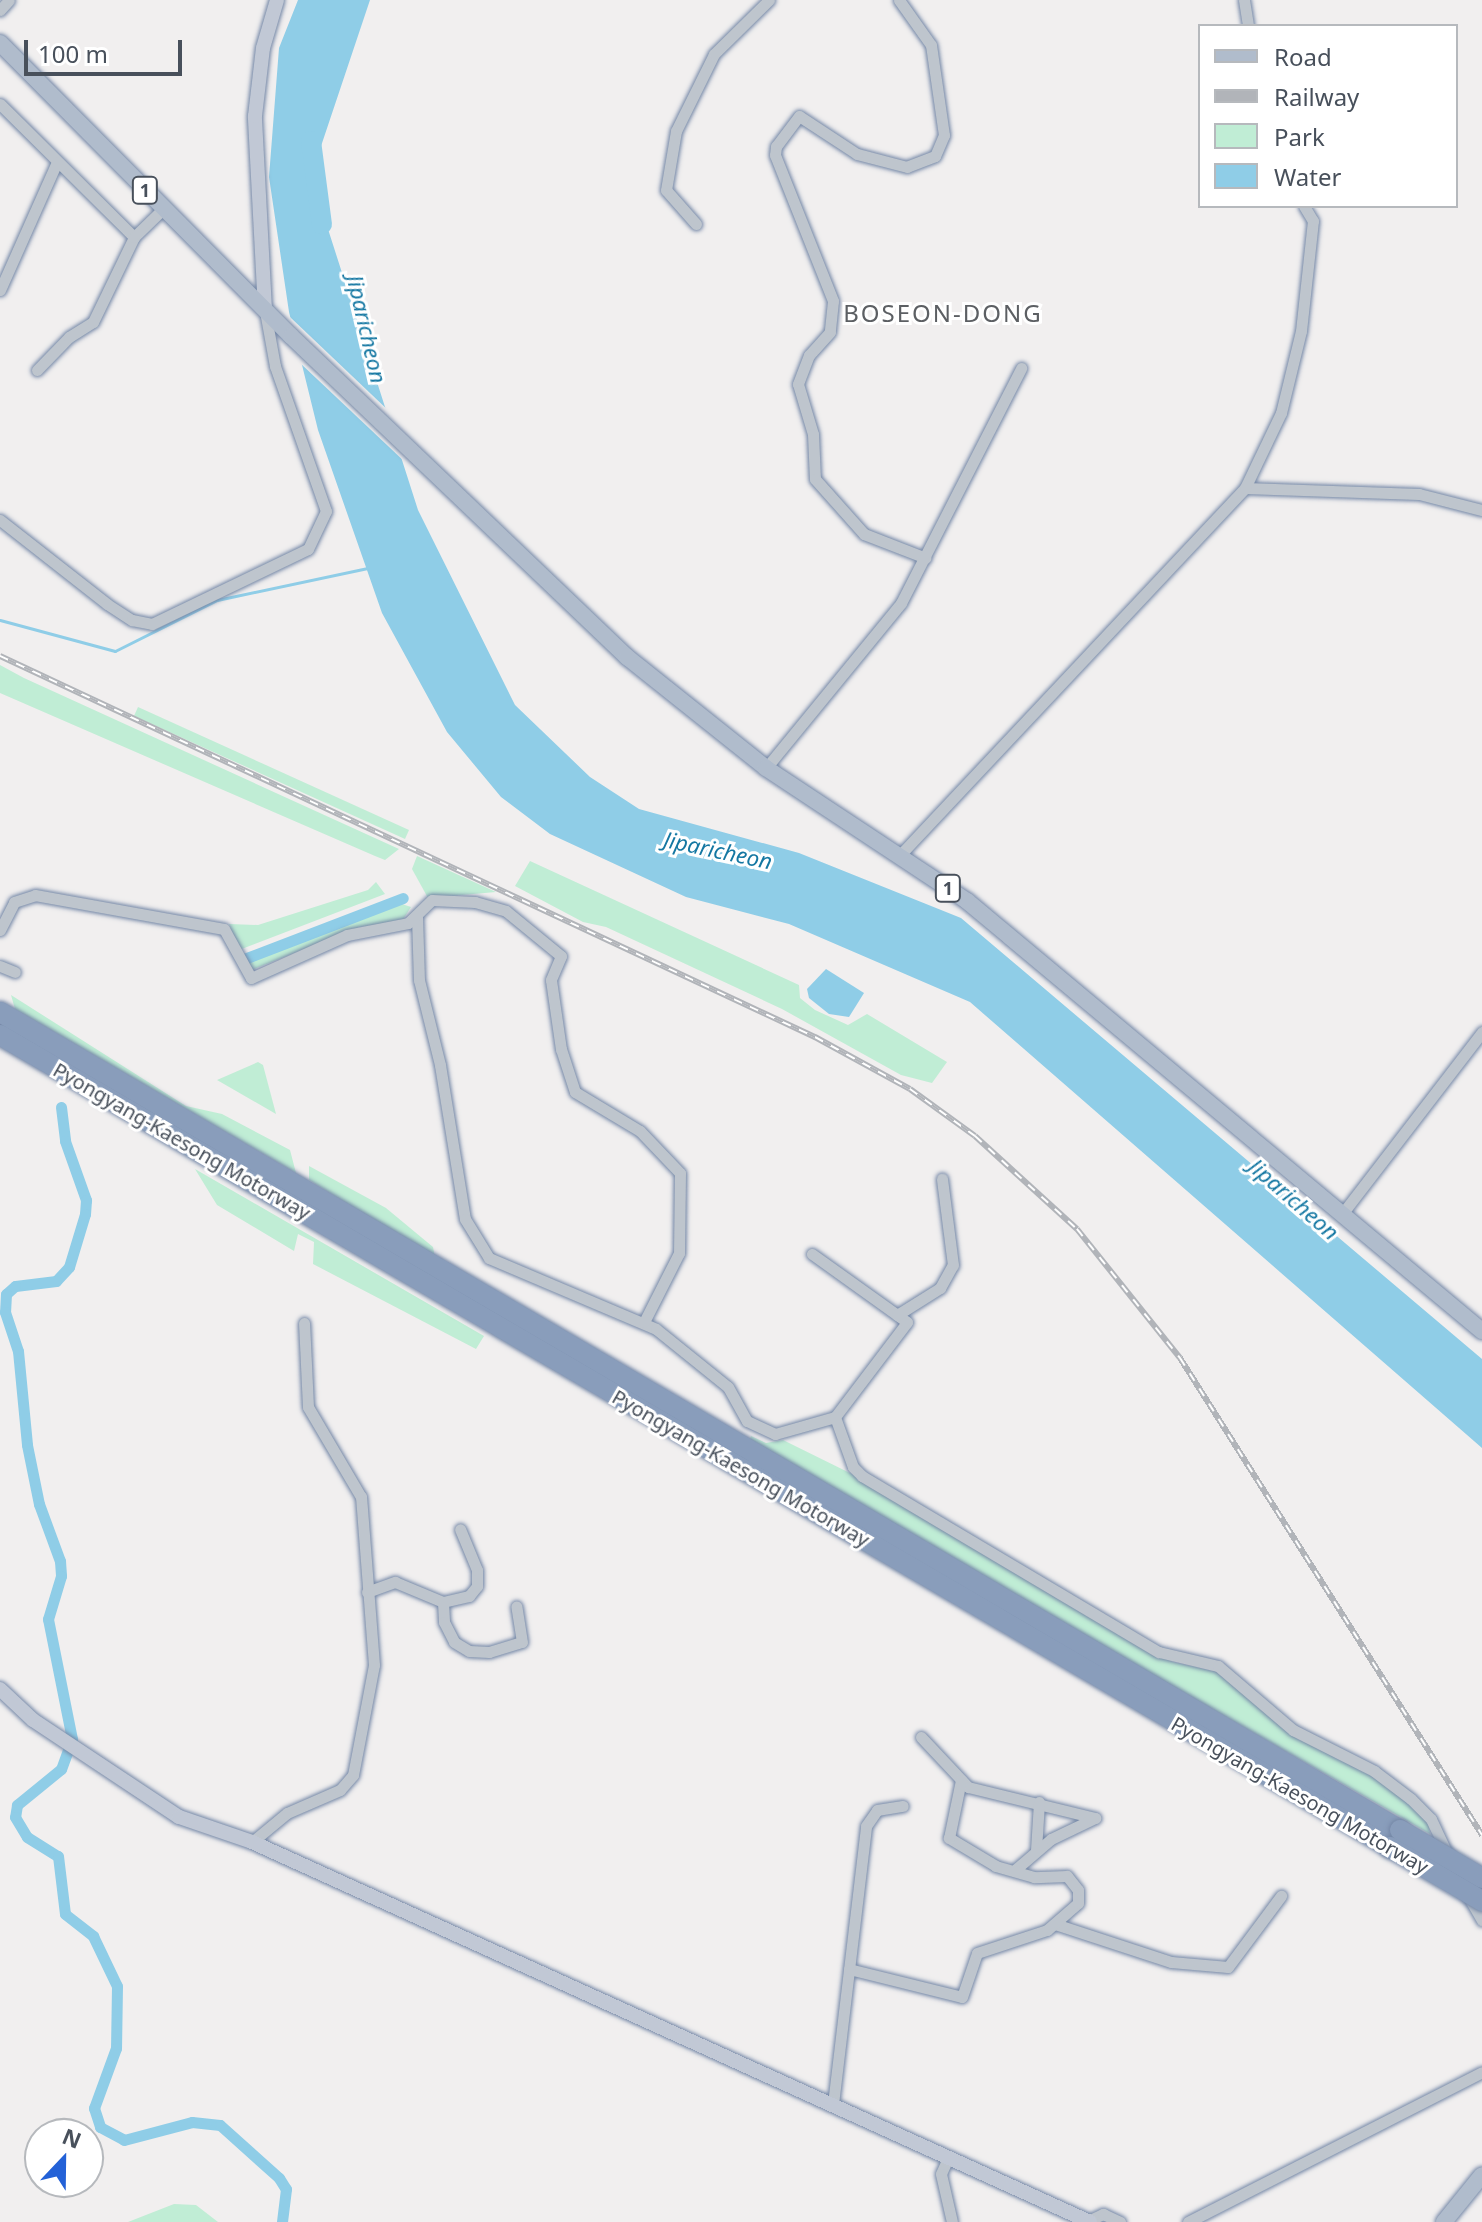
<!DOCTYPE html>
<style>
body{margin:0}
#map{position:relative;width:1482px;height:2222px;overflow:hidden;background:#f1efef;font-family:"Noto Sans",sans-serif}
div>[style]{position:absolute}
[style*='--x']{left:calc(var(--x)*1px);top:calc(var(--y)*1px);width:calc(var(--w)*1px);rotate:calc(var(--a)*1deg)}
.green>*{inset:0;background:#c0edd5}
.water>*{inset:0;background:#8fcde7}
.pier>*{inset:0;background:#f1efef}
.stream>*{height:3px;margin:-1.5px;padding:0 1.5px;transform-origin:1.5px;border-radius:1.5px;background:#8fcde7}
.canal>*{height:11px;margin:-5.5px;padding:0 5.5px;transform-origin:5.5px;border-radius:5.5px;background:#8fcde7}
.river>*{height:20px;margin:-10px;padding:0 10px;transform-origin:10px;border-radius:10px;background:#8fcde7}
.roads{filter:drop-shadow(0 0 2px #7588a7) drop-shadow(0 0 2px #7588a7)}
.street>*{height:11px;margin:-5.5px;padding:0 5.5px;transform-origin:5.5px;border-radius:5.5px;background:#bec5cd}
.secondary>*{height:14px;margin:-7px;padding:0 7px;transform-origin:7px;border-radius:7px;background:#c1c8d5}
.primary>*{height:16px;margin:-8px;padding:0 8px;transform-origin:8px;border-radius:8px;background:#b0bccc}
.highway>*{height:20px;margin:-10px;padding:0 10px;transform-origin:10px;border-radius:10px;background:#899dbb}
.rail>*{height:6px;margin-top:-3px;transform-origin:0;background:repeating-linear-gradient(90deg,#fff 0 9px,#b1b4b9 0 18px);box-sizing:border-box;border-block:2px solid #b1b4b9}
.bridges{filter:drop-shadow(0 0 2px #7588a7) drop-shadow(0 0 2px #7588a7)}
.highway-bridge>*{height:20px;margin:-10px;padding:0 10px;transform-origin:10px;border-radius:10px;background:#899dbb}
span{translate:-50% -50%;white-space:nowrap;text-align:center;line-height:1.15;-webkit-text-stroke:6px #fff;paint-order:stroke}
.shield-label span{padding:2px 6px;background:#fff;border:2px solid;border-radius:6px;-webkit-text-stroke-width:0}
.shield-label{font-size:18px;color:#48505b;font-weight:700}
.street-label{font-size:20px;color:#48505b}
.water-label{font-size:22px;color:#1477a2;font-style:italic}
.quarter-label{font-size:24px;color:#5c5f63;letter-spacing:2px}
.legend{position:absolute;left:1198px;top:24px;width:260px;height:184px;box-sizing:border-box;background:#fff;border:2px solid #b6b9bd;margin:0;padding:10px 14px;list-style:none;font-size:24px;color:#48505b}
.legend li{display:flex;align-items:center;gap:16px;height:40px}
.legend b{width:40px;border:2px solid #b6b9bd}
.north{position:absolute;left:24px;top:2118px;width:80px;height:80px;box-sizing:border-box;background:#fff;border:2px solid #b6b9bd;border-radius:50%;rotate:22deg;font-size:22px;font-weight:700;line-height:32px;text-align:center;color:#48505b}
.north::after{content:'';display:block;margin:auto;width:28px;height:36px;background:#2361d7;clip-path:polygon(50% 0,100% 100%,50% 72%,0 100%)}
.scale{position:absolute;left:24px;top:40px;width:158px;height:36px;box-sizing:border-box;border:4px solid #48505b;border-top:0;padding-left:10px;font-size:24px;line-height:28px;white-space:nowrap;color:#48505b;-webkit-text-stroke:6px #fff;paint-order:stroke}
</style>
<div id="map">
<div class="green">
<div style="clip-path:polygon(0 665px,24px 678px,399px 849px,385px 860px,375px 856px,0 693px)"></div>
<div style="clip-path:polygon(138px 707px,409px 830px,405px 839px,134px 716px)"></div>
<div style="clip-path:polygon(417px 856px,496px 892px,428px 898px,412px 869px)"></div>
<div style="clip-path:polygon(530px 861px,799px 985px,800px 998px,815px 1010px,848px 1025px,867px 1014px,947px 1062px,932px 1083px,901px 1075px,782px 1009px,606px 927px,583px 922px,515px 886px)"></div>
<div style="clip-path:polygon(376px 882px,385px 894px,239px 950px,229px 924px,258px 925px,368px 890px)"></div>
<div style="clip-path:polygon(399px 903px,411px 907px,402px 921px,360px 927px,249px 971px,245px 963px)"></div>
<div style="clip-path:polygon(11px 995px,186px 1106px,222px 1114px,290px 1150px,296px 1173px,15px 1009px)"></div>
<div style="clip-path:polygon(258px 1062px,263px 1065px,276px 1114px,217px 1080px)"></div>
<div style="clip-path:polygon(309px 1166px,386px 1208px,433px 1247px,435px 1258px,309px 1180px)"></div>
<div style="clip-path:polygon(195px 1169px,484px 1336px,476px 1349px,313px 1264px,314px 1242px,298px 1234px,294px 1251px,217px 1205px)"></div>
<div style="clip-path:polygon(751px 1436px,766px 1443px,783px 1440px,858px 1477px,1143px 1648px,1173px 1662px,1222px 1673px,1298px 1739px,1366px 1769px,1404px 1797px,1428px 1821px,1430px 1834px,749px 1443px)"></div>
<div style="clip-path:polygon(174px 2204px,196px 2205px,218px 2222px,128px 2222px)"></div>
</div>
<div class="water">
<div style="clip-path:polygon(298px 0,370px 0,311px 176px,418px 510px,515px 705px,590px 777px,639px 809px,799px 853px,961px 918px,1482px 1359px,1482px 1448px,970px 1002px,789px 924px,686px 897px,550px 834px,501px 797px,447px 732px,382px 613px,318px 430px,289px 312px,269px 177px,279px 48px)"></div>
<div style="clip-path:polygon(826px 969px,864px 993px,849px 1017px,829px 1014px,809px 998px,807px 989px)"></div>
</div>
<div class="pier">
<div style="clip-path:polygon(290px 317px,391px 413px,406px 463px,299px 362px)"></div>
</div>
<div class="stream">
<div style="--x:0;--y:620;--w:119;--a:15.1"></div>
<div style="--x:115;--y:651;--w:114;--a:-26.6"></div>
<div style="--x:217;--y:600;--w:154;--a:-12"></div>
</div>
<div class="canal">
<div style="--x:244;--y:959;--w:170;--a:-21"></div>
<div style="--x:61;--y:1107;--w:34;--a:83"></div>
<div style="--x:65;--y:1141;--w:63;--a:70.4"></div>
<div style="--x:86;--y:1200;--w:14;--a:94"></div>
<div style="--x:85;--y:1214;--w:55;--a:106.8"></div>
<div style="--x:69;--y:1267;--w:19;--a:133"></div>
<div style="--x:56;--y:1281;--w:41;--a:173"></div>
<div style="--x:15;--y:1286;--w:12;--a:138"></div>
<div style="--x:6;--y:1294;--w:18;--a:93"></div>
<div style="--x:5;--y:1312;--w:41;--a:71.6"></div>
<div style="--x:18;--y:1351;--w:94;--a:84.5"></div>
<div style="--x:27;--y:1445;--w:60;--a:78.5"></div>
<div style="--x:39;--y:1504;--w:61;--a:69.8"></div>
<div style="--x:60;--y:1561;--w:15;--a:86"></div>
<div style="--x:61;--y:1576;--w:45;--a:106.8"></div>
<div style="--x:48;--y:1619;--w:122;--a:78.7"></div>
<div style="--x:72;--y:1739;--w:32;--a:110"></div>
<div style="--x:61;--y:1769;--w:57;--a:140.7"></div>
<div style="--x:17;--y:1805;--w:12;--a:99"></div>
<div style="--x:15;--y:1817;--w:23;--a:59"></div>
<div style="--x:27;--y:1837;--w:36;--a:32"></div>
<div style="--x:58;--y:1856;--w:58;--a:83.1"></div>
<div style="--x:65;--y:1914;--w:36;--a:38"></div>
<div style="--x:93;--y:1936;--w:55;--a:64.4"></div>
<div style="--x:117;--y:1986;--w:62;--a:90.9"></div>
<div style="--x:116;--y:2048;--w:64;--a:110.1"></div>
<div style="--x:94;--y:2108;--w:20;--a:72"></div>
<div style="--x:100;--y:2127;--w:27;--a:28"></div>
<div style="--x:124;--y:2140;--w:70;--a:-14.8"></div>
<div style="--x:192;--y:2122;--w:28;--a:6"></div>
<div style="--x:220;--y:2125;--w:79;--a:41.9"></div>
<div style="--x:279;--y:2178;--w:13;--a:58"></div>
<div style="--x:286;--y:2189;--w:33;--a:97"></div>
</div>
<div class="river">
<div style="--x:311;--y:141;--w:84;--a:82.5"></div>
</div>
<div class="roads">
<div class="street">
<div style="--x:899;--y:0;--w:55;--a:54.6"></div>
<div style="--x:931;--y:45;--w:91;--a:81.8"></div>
<div style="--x:944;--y:135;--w:23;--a:113"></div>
<div style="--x:935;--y:156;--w:30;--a:159"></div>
<div style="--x:907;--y:167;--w:52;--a:-165.4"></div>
<div style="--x:857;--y:154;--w:69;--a:-146.8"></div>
<div style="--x:799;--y:116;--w:38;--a:127"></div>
<div style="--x:776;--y:146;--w:9;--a:96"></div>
<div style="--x:775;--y:155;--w:157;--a:68.3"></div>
<div style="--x:833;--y:301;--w:31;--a:96"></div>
<div style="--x:830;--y:332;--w:31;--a:132"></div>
<div style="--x:809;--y:355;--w:31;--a:111"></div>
<div style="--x:798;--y:384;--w:52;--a:73.3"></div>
<div style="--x:813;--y:434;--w:45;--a:87.5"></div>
<div style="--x:815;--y:479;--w:74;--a:48.3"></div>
<div style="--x:864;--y:534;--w:66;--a:21.2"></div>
<div style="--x:1244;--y:0;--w:26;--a:81"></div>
<div style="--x:0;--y:10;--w:13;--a:-48"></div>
<div style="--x:0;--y:104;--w:189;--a:44.8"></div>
<div style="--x:696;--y:224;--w:45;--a:-131.4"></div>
<div style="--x:666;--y:190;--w:60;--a:-80.4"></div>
<div style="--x:676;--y:131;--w:86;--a:-63.7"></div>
<div style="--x:714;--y:54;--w:77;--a:-44.5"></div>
<div style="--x:0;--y:290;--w:140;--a:-66"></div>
<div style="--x:37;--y:370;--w:46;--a:-45.9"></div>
<div style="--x:69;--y:337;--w:28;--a:-32"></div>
<div style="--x:93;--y:322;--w:94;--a:-64.2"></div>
<div style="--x:134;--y:237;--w:42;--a:-44"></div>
<div style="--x:1245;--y:488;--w:174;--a:2"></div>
<div style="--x:1419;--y:494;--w:65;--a:14.3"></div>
<div style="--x:0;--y:520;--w:136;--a:38.1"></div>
<div style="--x:107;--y:604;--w:30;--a:33"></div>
<div style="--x:132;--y:620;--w:20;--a:11"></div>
<div style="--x:152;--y:624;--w:173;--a:-25.7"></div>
<div style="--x:308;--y:549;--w:42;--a:-64.7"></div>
<div style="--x:326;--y:511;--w:154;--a:-109.4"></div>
<div style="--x:275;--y:366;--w:56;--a:-100.3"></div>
<div style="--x:766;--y:768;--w:213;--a:-50.7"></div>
<div style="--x:901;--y:603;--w:264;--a:-62.9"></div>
<div style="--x:899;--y:856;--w:505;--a:-46.76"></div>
<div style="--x:1245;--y:488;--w:83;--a:-64.4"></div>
<div style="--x:1281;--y:413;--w:84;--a:-76.3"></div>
<div style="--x:1301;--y:331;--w:111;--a:-83.8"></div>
<div style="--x:1313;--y:221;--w:17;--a:-121"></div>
<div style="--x:417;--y:917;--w:63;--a:88.2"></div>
<div style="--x:419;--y:980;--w:88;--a:76.1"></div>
<div style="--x:440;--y:1065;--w:156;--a:80.8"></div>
<div style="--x:465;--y:1219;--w:46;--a:58.4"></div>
<div style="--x:489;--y:1258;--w:181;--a:23"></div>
<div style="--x:656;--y:1329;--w:92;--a:38.9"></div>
<div style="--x:728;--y:1387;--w:39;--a:61"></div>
<div style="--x:747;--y:1421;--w:31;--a:25"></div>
<div style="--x:775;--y:1434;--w:62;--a:-15.8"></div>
<div style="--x:835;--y:1417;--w:119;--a:-52.8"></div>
<div style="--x:907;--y:1322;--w:117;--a:-144.4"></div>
<div style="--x:0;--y:930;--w:31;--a:-63"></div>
<div style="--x:14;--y:902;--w:22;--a:-18"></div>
<div style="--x:35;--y:895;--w:192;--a:10.2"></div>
<div style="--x:224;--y:929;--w:56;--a:61.1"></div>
<div style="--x:251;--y:978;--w:105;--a:-24.1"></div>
<div style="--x:347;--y:935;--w:62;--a:-11.1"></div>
<div style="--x:408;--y:923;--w:33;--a:-44"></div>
<div style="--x:432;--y:900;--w:43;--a:2.7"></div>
<div style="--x:475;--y:902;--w:32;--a:16"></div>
<div style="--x:506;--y:911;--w:71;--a:39.3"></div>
<div style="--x:561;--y:956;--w:26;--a:113"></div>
<div style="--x:551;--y:980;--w:70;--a:81.8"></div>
<div style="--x:561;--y:1049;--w:45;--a:72"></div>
<div style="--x:575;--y:1092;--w:76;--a:31"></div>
<div style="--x:640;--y:1131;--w:58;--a:46.4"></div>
<div style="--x:680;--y:1173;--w:80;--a:90.7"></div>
<div style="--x:679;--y:1253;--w:77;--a:116.9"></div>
<div style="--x:0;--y:966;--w:16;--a:22"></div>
<div style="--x:1342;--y:1214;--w:230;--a:-52.4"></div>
<div style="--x:897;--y:1315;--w:51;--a:-32.1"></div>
<div style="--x:940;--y:1288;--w:26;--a:-61"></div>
<div style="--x:953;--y:1265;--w:87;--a:-97.3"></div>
<div style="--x:835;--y:1417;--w:53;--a:70.2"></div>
<div style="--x:853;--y:1467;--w:13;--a:45"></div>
<div style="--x:862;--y:1476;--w:345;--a:30.7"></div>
<div style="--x:1159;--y:1652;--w:61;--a:13.3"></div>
<div style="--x:1218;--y:1666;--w:99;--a:40.5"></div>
<div style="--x:1293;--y:1730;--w:91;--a:26.8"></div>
<div style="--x:1374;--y:1771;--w:46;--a:37.1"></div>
<div style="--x:1411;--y:1799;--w:28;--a:45"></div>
<div style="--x:1431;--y:1819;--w:40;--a:65"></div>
<div style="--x:367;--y:1592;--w:30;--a:-20"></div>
<div style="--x:395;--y:1582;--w:52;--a:22.6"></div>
<div style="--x:443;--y:1602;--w:27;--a:-13"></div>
<div style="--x:469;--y:1596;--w:13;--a:-51"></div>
<div style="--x:477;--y:1586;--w:16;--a:-90"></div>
<div style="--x:477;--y:1570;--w:44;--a:-112.5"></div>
<div style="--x:443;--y:1602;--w:20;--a:87"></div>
<div style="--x:444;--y:1622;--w:22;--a:63"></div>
<div style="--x:454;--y:1642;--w:17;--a:31"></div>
<div style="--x:469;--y:1651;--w:20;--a:3"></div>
<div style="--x:489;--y:1652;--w:34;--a:-17"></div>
<div style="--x:522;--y:1642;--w:36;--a:-99"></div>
<div style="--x:921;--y:1737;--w:69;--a:46.8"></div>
<div style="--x:968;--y:1787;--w:131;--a:13.7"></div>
<div style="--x:252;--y:1842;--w:45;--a:-39.6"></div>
<div style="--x:287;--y:1813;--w:58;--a:-23.5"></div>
<div style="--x:340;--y:1790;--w:20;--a:-49"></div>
<div style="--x:353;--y:1775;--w:112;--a:-79.2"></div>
<div style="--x:374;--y:1665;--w:169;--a:-94.4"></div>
<div style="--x:361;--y:1497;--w:104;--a:-120.5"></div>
<div style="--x:308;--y:1407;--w:84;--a:-92.7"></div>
<div style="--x:1036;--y:1850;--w:48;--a:-86.4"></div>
<div style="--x:1016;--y:1869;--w:46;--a:-40.6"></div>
<div style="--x:1051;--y:1839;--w:49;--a:-25.5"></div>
<div style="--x:1468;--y:1896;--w:28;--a:60"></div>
<div style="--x:1055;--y:1924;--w:122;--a:18.1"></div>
<div style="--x:1171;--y:1962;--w:57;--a:5"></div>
<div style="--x:1228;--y:1967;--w:89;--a:-53.3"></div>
<div style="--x:849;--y:1969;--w:116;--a:13.9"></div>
<div style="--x:962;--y:1997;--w:46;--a:-71.2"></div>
<div style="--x:977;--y:1953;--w:74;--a:-18.2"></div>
<div style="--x:1047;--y:1930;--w:41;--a:-41.1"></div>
<div style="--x:1078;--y:1903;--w:13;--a:-90"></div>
<div style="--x:1078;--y:1890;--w:18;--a:-128"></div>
<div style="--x:1067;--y:1876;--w:33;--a:178"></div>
<div style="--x:1034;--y:1877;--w:40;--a:-164"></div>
<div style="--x:996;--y:1866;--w:55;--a:-149.2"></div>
<div style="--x:949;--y:1838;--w:59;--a:-78.3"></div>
<div style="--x:833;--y:2104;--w:280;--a:-83.2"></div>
<div style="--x:866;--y:1826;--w:19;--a:-55"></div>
<div style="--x:877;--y:1810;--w:26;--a:-9"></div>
<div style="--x:948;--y:2158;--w:17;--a:114"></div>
<div style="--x:941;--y:2174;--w:49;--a:77.1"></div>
<div style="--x:1088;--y:2221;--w:17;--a:-25"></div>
<div style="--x:1103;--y:2214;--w:19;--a:25"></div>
<div style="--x:1188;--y:2222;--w:330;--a:-27"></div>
</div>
<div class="secondary">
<div style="--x:265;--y:310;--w:194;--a:-93"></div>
<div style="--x:255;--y:116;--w:68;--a:-83.3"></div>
<div style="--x:263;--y:48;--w:50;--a:-73.7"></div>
<div style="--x:0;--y:1689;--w:45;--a:43.2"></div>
<div style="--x:33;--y:1720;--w:175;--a:33.6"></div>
<div style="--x:179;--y:1817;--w:77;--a:18.9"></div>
<div style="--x:252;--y:1842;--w:920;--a:24.39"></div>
</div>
<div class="primary">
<div style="--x:0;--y:43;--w:413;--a:45.2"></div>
<div style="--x:291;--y:336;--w:465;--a:43.7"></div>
<div style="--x:627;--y:657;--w:178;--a:38.6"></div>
<div style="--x:766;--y:768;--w:241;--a:33.5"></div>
<div style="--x:967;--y:901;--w:671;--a:39.86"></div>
<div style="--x:1444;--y:2222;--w:60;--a:-51"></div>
</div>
<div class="highway">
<div style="--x:0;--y:1012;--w:1621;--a:30.3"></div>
<div style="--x:0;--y:1035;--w:1610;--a:30.29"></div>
</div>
</div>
<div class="rail">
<div style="--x:0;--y:656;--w:900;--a:25.06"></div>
<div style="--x:815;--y:1037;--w:108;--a:28.7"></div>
<div style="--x:910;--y:1089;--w:80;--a:35.9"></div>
<div style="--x:975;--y:1136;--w:138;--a:42.4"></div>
<div style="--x:1077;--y:1229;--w:165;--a:51.4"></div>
<div style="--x:1180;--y:1358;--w:565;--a:57.66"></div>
</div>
<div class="bridges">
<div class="highway-bridge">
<div style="--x:1400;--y:1830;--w:95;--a:30.3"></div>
<div style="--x:1390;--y:1847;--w:107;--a:30.4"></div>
</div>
</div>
<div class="shield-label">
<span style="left:145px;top:190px">1</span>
<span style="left:948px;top:888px">1</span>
</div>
<div class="street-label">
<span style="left:182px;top:1141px;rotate:30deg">Pyongyang-Kaesong Motorway</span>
<span style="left:741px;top:1468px;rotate:30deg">Pyongyang-Kaesong Motorway</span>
<span style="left:1300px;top:1795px;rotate:30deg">Pyongyang-Kaesong Motorway</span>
</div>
<div class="water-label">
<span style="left:367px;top:329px;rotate:77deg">Jiparicheon</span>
<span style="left:718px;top:850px;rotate:12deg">Jiparicheon</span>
<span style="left:1294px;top:1199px;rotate:41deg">Jiparicheon</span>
</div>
<div class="quarter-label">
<span style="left:943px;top:313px">BOSEON-DONG</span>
</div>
<ul class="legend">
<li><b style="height:10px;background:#b0bccc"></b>Road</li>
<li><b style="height:10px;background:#b1b4b9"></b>Railway</li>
<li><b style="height:22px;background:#c0edd5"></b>Park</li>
<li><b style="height:22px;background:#8fcde7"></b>Water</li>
</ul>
<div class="north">N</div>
<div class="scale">100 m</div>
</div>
